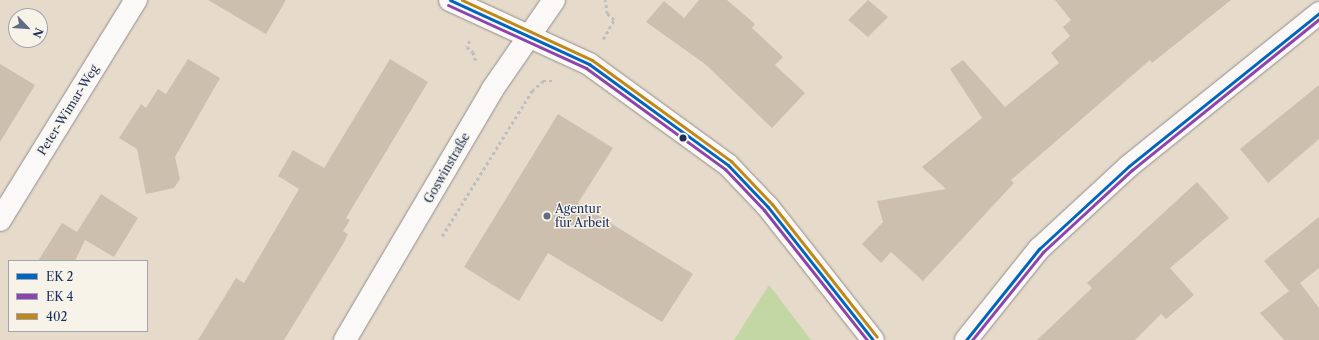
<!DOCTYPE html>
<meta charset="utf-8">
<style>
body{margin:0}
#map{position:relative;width:1319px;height:340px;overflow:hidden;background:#e6daca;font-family:"Libre Caslon Text",serif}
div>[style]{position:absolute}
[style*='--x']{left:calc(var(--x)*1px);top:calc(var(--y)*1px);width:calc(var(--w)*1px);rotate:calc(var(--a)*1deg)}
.green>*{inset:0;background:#c2d7a3}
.building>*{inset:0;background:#cdbfae}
.path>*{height:2.5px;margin-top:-1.25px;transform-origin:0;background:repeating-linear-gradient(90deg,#bebec0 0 3px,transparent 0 6px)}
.roads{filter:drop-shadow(0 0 1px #918e8e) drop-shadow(0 0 1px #918e8e)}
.minor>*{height:22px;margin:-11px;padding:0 11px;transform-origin:11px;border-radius:11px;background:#fbf9f7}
.secondary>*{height:22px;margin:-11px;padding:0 11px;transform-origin:11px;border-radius:11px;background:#fbf9f7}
.bus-1>*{height:3px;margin:-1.5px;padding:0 1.5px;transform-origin:1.5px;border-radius:1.5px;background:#0065bd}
.bus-2>*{height:3px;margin:-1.5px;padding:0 1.5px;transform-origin:1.5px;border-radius:1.5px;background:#8e44ad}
.bus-3>*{height:3px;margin:-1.5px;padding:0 1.5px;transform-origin:1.5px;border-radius:1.5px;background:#c08818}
.dots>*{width:11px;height:11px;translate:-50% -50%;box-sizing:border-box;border:2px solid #f7f3e8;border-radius:50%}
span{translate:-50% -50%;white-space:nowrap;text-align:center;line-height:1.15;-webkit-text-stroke:3px #f7f3e8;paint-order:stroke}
.street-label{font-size:12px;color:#1b2f5e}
.poi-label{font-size:12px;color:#1b2f5e}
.left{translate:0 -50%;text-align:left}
.legend{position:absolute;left:8px;top:260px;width:140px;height:72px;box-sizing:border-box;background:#f7f3e8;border:1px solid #9fa5b1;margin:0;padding:5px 7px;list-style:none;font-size:12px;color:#1b2f5e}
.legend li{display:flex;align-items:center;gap:8px;height:20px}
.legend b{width:20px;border:1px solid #9fa5b1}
.north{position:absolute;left:8px;top:8px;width:40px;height:40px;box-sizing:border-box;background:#f7f3e8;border:1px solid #9fa5b1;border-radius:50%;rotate:115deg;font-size:11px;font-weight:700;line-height:16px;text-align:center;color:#1b2f5e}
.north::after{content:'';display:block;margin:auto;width:14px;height:18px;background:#626b84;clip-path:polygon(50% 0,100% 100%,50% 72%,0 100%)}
</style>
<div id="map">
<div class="green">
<div style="clip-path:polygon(769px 285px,811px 340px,734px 340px)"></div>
</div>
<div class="building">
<div style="clip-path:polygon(208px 0,286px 0,266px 34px)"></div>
<div style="clip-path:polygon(699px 0,727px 0,755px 24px,752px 28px,783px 57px,775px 65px,805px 93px,772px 128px,705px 64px,646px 22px,664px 1px,684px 18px)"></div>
<div style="clip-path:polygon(868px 0,888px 17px,868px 37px,848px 20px)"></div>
<div style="clip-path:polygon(1055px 0,1231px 0,1152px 63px,1150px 60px,1011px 180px,1014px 183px,923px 281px,891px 252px,881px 263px,862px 244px,883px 222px,877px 201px,946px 189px,922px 167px,982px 118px,950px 69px,963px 60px,1005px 107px,1059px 63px,1051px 53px,1070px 36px,1063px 27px,1071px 20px)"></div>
<div style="clip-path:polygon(188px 59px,220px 78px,175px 157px,180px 179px,174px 188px,146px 194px,137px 149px,119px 138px,141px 104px,146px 108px,158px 89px,166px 94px)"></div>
<div style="clip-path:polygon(390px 59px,428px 82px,346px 218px,350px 220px,343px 231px,348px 234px,343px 244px,284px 340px,198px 340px,236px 278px,244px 283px,299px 189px,278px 176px,293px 150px,324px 168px)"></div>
<div style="clip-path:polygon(0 64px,35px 85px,0 142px)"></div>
<div style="clip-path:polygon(1319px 85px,1319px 139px,1268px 183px,1240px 149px)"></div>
<div style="clip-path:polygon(558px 114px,613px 148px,578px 203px,693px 274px,662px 322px,548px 253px,519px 301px,464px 267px)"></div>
<div style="clip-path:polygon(1197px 182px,1229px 218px,1170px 268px,1194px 295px,1166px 319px,1161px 314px,1135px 340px,1037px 340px,1092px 288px,1087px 283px)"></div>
<div style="clip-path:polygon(101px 194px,138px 218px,114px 257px,85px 240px,75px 261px,38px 261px,62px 223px,77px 232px)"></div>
<div style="clip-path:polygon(1319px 217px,1319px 268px,1300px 283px,1319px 308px,1319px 340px,1284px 340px,1260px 313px,1289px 291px,1264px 261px)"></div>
</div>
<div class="path">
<div style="--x:603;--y:39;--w:22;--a:-60"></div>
<div style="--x:614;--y:20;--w:9;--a:-139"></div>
<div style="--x:607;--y:14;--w:14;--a:-98"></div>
<div style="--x:470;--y:41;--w:7;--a:117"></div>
<div style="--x:467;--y:47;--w:8;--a:40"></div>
<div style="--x:473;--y:52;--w:9;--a:72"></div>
<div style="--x:442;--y:236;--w:171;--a:-58.2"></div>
<div style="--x:532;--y:91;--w:15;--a:-42"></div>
<div style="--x:543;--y:81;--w:12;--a:0"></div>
</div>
<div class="roads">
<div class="minor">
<div style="--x:450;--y:0;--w:153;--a:24.7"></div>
<div style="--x:589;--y:64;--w:172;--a:36"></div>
<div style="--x:728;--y:165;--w:58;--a:46.4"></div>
<div style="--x:768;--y:207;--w:169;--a:51.7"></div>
<div style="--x:0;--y:220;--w:259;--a:-58.3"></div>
<div style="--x:966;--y:340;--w:117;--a:-51.3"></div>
<div style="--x:1039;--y:249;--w:122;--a:-42.7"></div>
<div style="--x:1129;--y:166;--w:244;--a:-38.8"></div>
</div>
<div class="secondary">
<div style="--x:345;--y:340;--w:290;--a:-59.5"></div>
<div style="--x:492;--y:90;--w:109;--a:-55.4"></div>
</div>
</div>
<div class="bus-1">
<div style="--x:450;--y:0;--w:153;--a:24.7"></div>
<div style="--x:589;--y:64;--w:172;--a:36"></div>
<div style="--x:728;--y:165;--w:58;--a:46.4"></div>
<div style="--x:768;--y:207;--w:169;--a:51.7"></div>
<div style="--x:966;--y:340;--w:117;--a:-51.3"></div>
<div style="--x:1039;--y:249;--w:122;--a:-42.7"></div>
<div style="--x:1129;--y:166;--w:244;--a:-38.8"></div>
</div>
<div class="bus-2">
<div style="--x:448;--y:5;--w:152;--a:24.5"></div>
<div style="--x:586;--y:68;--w:172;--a:36"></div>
<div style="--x:725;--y:169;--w:57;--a:46.4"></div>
<div style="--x:764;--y:210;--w:166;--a:51.6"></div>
<div style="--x:972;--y:340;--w:113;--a:-51.1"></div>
<div style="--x:1043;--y:252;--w:121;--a:-42.7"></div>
<div style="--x:1132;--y:170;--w:240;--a:-38.9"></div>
</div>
<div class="bus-3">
<div style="--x:462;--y:0;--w:143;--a:24.8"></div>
<div style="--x:592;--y:60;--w:172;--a:36"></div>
<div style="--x:731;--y:161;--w:59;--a:46.4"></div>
<div style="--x:772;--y:204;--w:169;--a:51.7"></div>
</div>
<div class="dots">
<div style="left:683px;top:138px;background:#1b2f5e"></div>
<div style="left:547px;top:216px;background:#626b84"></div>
</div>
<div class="street-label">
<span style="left:68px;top:110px;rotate:-58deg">Peter-Wimar-Weg</span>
<span style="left:447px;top:168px;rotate:-60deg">Goswinstraße</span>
</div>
<div class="poi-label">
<span class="left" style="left:555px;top:216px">Agentur<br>für Arbeit</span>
</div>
<ul class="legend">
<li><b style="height:5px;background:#0065bd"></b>EK 2</li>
<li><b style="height:5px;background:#8e44ad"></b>EK 4</li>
<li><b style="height:5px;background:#c08818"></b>402</li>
</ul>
<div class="north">N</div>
</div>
